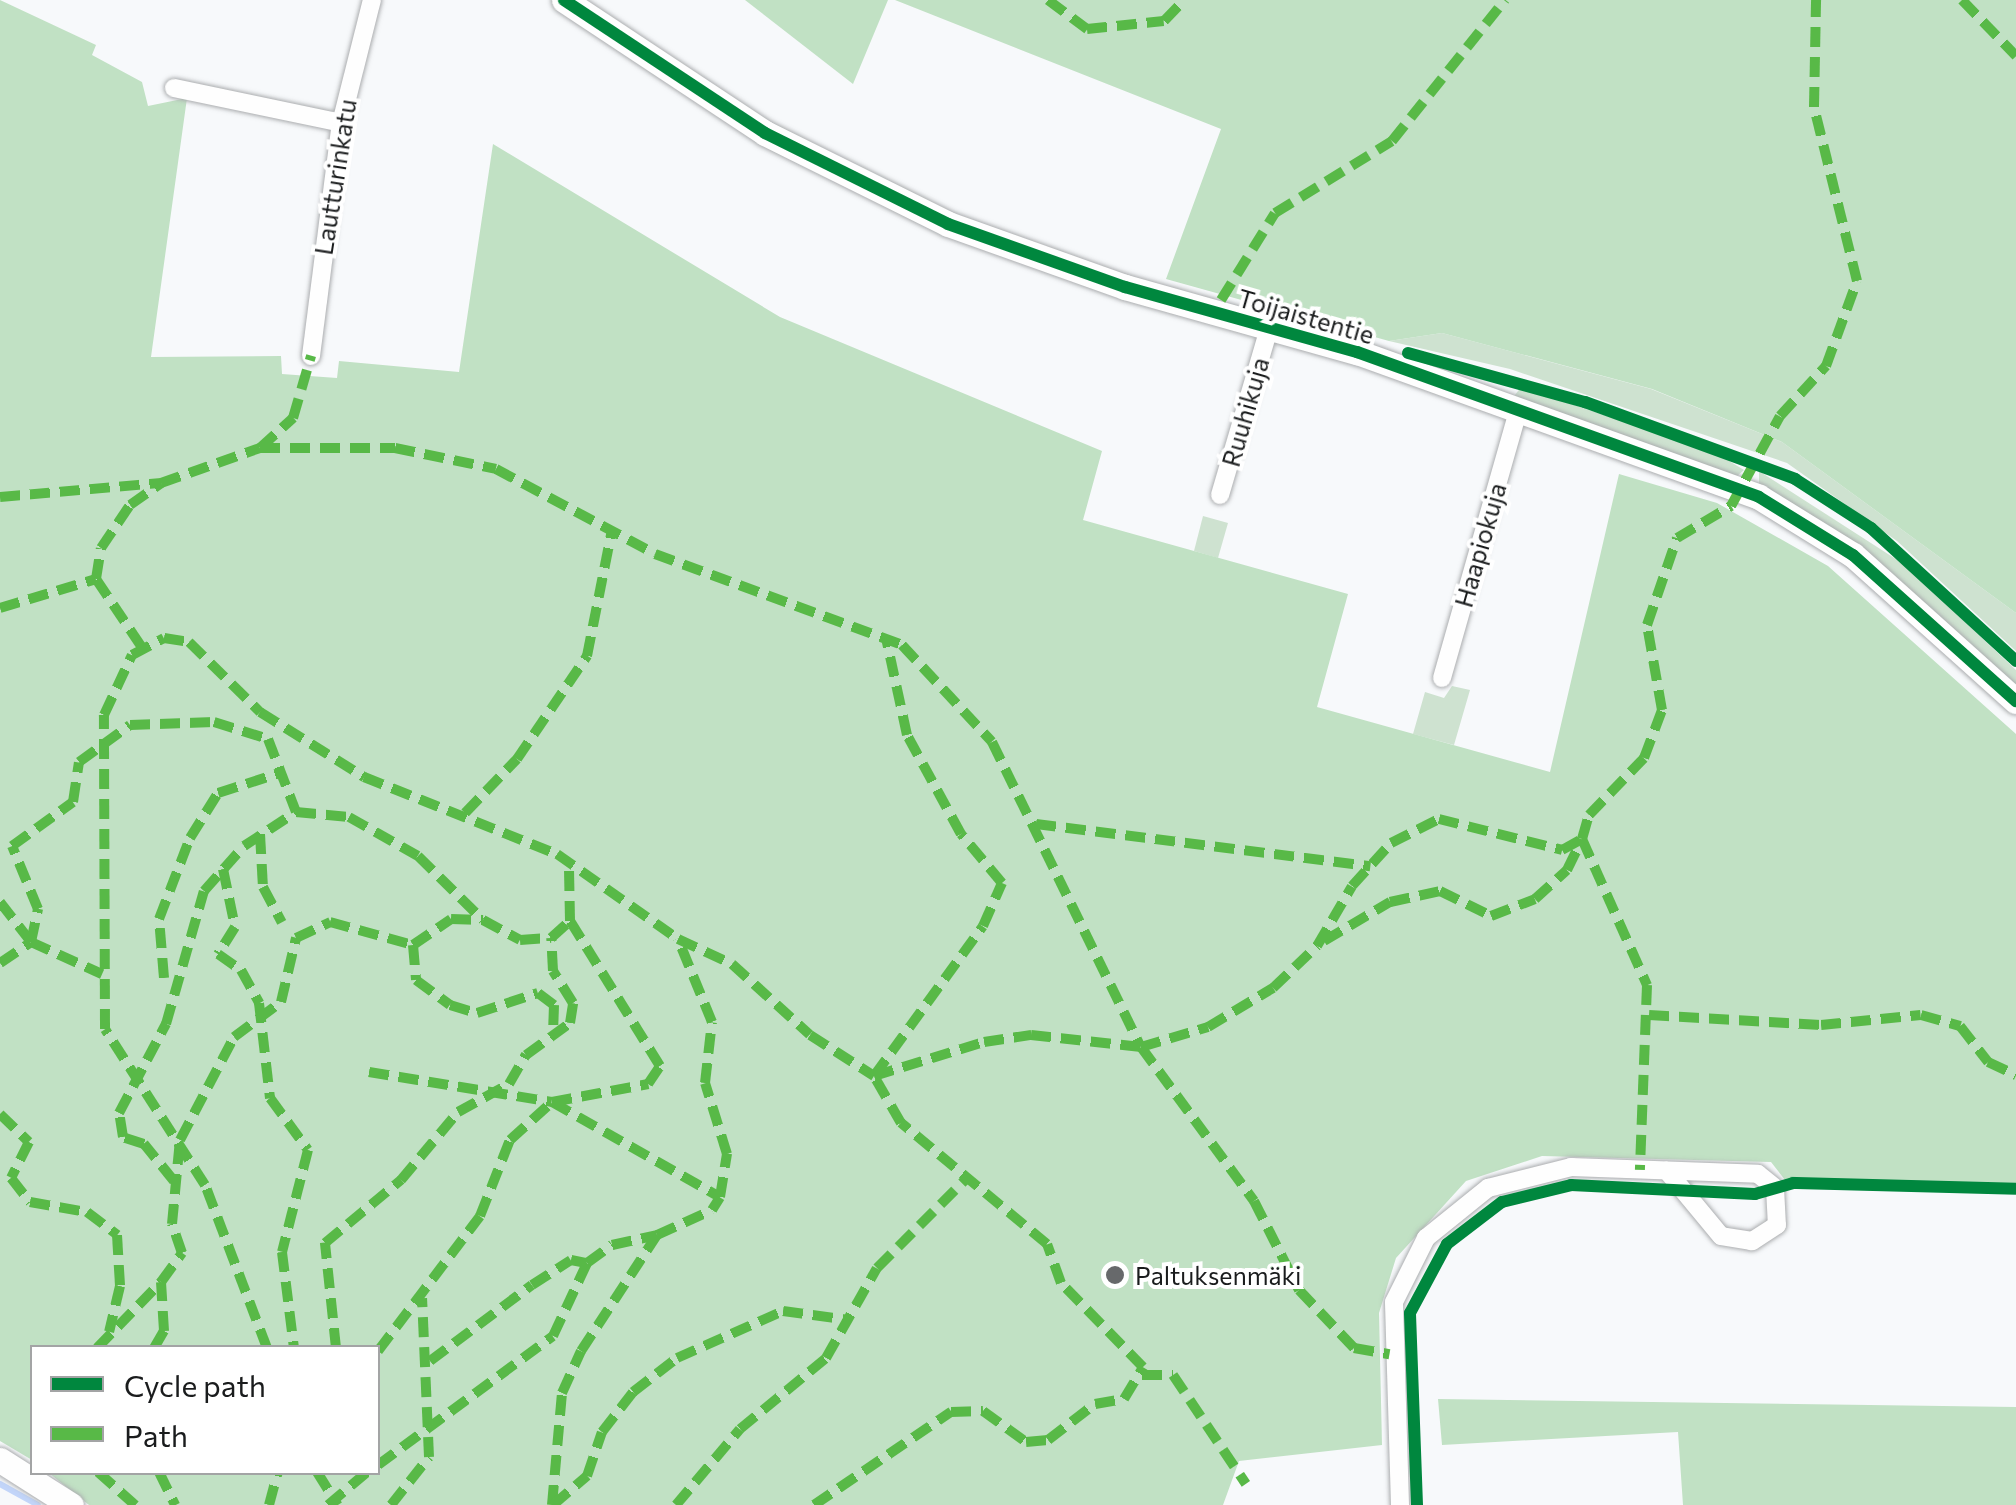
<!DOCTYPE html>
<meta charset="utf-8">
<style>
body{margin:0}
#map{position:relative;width:2016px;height:1505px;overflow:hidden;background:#f7f9fb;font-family:Commissioner,sans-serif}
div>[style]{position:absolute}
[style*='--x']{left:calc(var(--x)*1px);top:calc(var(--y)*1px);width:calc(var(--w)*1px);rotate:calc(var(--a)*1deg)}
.green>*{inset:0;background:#cee2d0}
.forest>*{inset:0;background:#c1e1c4}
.stream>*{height:6px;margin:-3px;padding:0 3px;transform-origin:3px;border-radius:3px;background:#c2d5f9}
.roads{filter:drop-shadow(0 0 2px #abadaf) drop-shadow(0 0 2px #abadaf)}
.street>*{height:18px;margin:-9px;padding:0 9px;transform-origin:9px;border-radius:9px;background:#fefefe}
.secondary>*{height:25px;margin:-12.5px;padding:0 12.5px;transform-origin:12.5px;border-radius:12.5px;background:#fefefe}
.quiet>*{height:10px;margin-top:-5px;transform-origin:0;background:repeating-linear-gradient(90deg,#58b947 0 20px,transparent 0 30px)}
.cycleway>*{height:12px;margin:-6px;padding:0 6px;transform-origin:6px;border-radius:6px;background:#00873e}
.dots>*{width:28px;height:28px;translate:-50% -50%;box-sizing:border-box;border:5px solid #fff;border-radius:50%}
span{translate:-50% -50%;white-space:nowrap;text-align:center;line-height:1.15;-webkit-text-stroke:8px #fff;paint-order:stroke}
.street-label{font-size:25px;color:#1a1c1d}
.poi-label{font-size:25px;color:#1a1c1d}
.left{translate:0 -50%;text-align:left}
.legend{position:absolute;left:30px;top:1345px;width:350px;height:130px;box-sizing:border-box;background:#fff;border:2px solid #a3a4a5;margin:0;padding:12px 18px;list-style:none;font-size:30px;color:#1a1c1d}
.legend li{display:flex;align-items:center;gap:20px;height:50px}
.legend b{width:50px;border:2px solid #a3a4a5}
</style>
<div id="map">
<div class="green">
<div style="clip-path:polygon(1442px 333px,1651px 389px,1782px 442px,2016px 613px,2016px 651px,1897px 541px,1787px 463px,1510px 369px,1389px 341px)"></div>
<div style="clip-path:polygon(1521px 387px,1716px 453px,1744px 470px,1736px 477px,1512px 399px)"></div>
<div style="clip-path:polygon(1759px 471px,1902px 563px,2016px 670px,2016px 688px,1872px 556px,1759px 487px)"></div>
<div style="clip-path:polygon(1203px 516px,1228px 523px,1218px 558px,1194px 551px)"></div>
<div style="clip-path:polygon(1452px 686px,1470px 690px,1454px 745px,1413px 734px,1425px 692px,1444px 698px)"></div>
</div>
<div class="forest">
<div style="clip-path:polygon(0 0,96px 45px,92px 55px,142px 82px,148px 106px,187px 98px,151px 357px,281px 356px,282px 374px,337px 378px,339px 361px,459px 372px,493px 144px,780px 317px,1102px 451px,1083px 520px,1348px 594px,1317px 707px,1550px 772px,1619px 474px,1717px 503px,1828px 566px,2016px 734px,2016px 1190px,1792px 1189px,1771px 1162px,1542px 1156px,1466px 1181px,1396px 1258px,1379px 1313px,1382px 1445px,1239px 1461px,1223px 1505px,89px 1505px,49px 1473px,378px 1472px,378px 1348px,32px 1348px,32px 1460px,0 1441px)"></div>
<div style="clip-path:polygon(745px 0,888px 0,853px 84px)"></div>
<div style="clip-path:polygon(895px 0,2016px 0,2016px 613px,1782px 442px,1652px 389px,1442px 333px,1389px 341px,1166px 279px,1221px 129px)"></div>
<div style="clip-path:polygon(1438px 1399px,2016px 1407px,2016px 1505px,1683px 1505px,1678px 1432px,1442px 1445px)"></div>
</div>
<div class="stream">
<div style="--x:0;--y:1484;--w:43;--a:28.9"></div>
</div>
<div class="roads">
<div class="street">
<div style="--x:174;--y:88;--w:171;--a:11.8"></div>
<div style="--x:311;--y:356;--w:235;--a:-82.7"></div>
<div style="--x:341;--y:123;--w:127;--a:-75.9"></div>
<div style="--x:1220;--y:495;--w:173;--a:-73.6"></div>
<div style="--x:1442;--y:678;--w:277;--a:-74.1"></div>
<div style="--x:1400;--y:1505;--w:203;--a:-91.7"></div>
<div style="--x:1394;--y:1302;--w:72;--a:-63.4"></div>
<div style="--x:1426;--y:1238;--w:80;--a:-38.9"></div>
<div style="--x:1488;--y:1188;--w:86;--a:-14.2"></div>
<div style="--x:1571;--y:1167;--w:187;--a:2.1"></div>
<div style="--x:1758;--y:1174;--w:22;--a:39"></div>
<div style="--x:1775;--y:1188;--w:37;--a:87"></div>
<div style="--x:1777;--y:1225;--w:30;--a:147"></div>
<div style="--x:1752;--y:1241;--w:31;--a:-171"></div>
<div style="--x:1721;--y:1236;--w:85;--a:-129.7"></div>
</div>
<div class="secondary">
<div style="--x:564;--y:0;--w:241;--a:33.5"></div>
<div style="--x:765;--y:133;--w:204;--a:26.4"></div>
<div style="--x:948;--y:224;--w:188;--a:19.6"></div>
<div style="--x:1125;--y:287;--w:241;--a:15.7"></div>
<div style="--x:1357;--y:352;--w:427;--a:19.8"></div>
<div style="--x:1759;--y:497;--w:110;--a:31.7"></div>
<div style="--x:1853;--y:555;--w:219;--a:41.9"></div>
<div style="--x:0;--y:1460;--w:84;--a:32.4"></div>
</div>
</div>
<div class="quiet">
<div style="--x:1048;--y:0;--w:49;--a:36.6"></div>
<div style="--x:1087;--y:29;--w:77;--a:-5.9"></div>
<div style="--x:1164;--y:21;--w:29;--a:-46"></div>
<div style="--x:1962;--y:0;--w:78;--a:46"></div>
<div style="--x:1221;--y:300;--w:102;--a:-58.2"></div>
<div style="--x:1275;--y:213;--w:137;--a:-31.6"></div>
<div style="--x:1392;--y:141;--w:181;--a:-51.3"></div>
<div style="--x:260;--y:448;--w:135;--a:0"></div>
<div style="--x:395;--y:448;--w:103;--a:11.7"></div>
<div style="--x:496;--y:469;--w:180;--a:28.1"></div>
<div style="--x:655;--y:554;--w:263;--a:20.2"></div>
<div style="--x:902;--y:645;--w:132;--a:47.1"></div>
<div style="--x:992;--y:742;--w:339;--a:64"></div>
<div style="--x:1141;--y:1047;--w:191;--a:53.7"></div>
<div style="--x:1254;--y:1201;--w:100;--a:63.2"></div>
<div style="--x:1299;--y:1290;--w:80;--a:46.5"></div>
<div style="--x:1354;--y:1348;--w:36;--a:10"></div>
<div style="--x:0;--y:497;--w:162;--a:-5"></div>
<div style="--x:0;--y:608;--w:100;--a:-16.8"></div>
<div style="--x:141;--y:646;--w:81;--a:-123.9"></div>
<div style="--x:96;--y:579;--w:31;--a:-81"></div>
<div style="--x:101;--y:548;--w:52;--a:-56"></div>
<div style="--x:130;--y:505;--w:38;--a:-35"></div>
<div style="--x:161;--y:483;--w:105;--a:-19.5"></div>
<div style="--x:260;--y:448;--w:45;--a:-42.3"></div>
<div style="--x:293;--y:418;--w:65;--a:-73.8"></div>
<div style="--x:465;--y:813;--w:75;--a:-46.1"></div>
<div style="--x:517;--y:759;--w:125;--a:-55.8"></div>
<div style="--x:587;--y:656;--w:128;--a:-78.8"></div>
<div style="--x:1036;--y:824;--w:337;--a:7.2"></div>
<div style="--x:260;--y:834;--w:53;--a:86.8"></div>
<div style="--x:263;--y:887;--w:40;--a:62"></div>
<div style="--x:1582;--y:839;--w:160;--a:66"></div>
<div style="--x:1647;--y:985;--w:185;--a:92.2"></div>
<div style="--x:223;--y:869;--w:59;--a:78.3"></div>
<div style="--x:235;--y:927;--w:32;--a:122"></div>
<div style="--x:218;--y:954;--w:28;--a:35"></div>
<div style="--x:241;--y:970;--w:38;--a:61"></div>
<div style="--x:259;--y:1003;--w:96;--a:83.4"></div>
<div style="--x:270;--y:1098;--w:64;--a:53.8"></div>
<div style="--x:308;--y:1150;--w:105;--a:104.3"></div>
<div style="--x:282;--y:1252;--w:97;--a:82.9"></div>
<div style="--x:0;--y:902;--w:51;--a:52.2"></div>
<div style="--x:31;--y:942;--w:78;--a:24.3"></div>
<div style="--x:1324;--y:941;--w:77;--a:-30.6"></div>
<div style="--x:1390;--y:902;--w:51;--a:-12.4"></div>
<div style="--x:1440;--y:891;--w:57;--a:26.1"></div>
<div style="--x:1491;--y:916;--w:47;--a:-21.1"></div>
<div style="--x:1535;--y:899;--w:43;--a:-42.2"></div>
<div style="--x:1567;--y:870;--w:34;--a:-64"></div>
<div style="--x:413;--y:945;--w:35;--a:85"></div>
<div style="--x:416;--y:980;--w:42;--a:36.3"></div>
<div style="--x:450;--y:1005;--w:28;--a:17"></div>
<div style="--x:477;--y:1013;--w:64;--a:-18.2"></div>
<div style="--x:538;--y:993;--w:20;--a:37"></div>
<div style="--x:554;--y:1005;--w:28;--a:92"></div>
<div style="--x:0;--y:963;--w:37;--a:-34"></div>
<div style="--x:31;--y:942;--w:34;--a:-78"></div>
<div style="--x:38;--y:909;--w:68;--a:-112.4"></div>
<div style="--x:12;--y:846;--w:75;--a:-35.8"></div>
<div style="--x:73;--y:802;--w:40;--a:-81.5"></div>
<div style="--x:79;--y:762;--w:63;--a:-36"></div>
<div style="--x:130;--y:725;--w:84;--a:-2"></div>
<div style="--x:214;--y:722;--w:57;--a:17.5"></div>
<div style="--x:268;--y:739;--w:78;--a:69"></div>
<div style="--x:164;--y:978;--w:59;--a:-94.8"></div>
<div style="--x:159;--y:919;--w:87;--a:-69.1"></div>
<div style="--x:190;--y:838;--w:53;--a:-58.1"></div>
<div style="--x:218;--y:793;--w:65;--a:-17.9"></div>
<div style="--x:1649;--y:1015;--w:172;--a:3.3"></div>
<div style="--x:1821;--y:1025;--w:100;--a:-5.7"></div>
<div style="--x:1921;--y:1015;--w:41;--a:15.8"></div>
<div style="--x:1960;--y:1026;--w:46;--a:52.1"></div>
<div style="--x:1988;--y:1062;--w:31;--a:25"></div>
<div style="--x:369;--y:1072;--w:185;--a:9.3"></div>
<div style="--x:552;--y:1102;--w:193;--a:29.5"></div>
<div style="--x:0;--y:1114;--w:40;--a:44"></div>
<div style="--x:29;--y:1142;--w:40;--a:116.6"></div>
<div style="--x:11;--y:1178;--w:31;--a:52"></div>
<div style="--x:30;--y:1202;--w:58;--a:10"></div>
<div style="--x:87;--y:1212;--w:38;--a:37"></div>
<div style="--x:117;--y:1235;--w:51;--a:86.6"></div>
<div style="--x:120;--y:1286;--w:47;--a:103.4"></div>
<div style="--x:174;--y:1181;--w:48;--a:-129"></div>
<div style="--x:144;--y:1144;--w:22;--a:-162"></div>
<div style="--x:123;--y:1137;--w:24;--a:-99"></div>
<div style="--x:119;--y:1113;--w:101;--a:-62.2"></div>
<div style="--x:166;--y:1024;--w:138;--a:-74.1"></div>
<div style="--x:204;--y:891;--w:60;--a:-48.4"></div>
<div style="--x:244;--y:846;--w:62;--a:-33.2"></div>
<div style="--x:296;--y:812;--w:53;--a:5.4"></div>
<div style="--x:349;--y:817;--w:79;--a:29.5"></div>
<div style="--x:418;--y:856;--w:91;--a:44.6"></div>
<div style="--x:483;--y:920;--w:42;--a:28.4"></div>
<div style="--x:520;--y:940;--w:31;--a:-4"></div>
<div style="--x:551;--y:938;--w:25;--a:-42"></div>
<div style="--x:570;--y:921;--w:53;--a:-91.1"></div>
<div style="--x:97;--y:1348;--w:92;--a:-45.9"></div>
<div style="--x:154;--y:1348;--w:20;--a:-60"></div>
<div style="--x:164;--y:1331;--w:49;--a:-93.5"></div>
<div style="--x:161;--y:1282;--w:36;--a:-54"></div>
<div style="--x:182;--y:1253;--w:31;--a:-109"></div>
<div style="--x:172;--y:1224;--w:84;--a:-84.6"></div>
<div style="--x:180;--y:1140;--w:116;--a:-62.3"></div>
<div style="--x:234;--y:1037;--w:59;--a:-36.7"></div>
<div style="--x:281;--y:1002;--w:66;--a:-76.8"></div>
<div style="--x:296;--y:938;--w:38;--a:-25"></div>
<div style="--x:330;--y:922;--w:86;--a:15.5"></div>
<div style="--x:413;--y:945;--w:46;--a:-34.4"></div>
<div style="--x:451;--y:919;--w:32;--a:2"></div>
<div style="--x:267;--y:1348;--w:174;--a:-110.8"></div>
<div style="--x:205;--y:1185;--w:185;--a:-122.7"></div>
<div style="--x:105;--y:1029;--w:314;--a:-90.2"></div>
<div style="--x:104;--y:715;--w:66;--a:-65"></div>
<div style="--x:132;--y:655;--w:36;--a:-28"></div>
<div style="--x:164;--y:638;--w:25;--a:9"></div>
<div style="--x:189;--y:642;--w:100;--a:44.6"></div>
<div style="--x:260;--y:712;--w:123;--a:32"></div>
<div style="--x:364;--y:777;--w:208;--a:21.8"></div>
<div style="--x:557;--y:854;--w:148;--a:35.1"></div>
<div style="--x:678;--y:939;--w:60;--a:24.8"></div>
<div style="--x:732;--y:964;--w:105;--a:42.3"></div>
<div style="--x:810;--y:1035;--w:76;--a:32.6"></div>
<div style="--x:874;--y:1076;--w:115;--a:-17.2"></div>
<div style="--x:984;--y:1042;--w:48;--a:-8.5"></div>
<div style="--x:1031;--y:1035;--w:111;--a:6.2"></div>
<div style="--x:1141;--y:1047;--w:70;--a:-16.6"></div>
<div style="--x:1208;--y:1027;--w:76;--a:-31"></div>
<div style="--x:1273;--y:988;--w:61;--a:-43.7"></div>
<div style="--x:1317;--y:946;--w:69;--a:-59.7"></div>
<div style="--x:1352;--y:886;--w:58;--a:-47.8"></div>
<div style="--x:1391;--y:843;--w:54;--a:-26.6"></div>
<div style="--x:1439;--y:819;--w:127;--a:14.1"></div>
<div style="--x:1562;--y:850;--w:23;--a:-29"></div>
<div style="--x:1582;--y:839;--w:25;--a:-74"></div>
<div style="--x:1589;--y:815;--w:79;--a:-46"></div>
<div style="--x:1644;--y:758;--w:51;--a:-69.4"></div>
<div style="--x:1662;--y:710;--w:86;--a:-100"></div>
<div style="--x:1647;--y:625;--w:92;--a:-71"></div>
<div style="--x:1677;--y:538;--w:63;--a:-30.7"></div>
<div style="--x:1731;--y:506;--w:102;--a:-61.4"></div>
<div style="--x:1780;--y:416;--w:68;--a:-47.4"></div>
<div style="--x:1826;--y:366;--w:90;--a:-70"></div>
<div style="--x:1857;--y:281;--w:179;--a:-103.9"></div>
<div style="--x:1814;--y:107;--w:107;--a:-88.9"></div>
<div style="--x:336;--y:1348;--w:106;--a:-96"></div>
<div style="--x:325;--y:1243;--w:99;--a:-39.7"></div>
<div style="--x:401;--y:1180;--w:89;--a:-50"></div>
<div style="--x:458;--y:1112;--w:58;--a:-28.8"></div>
<div style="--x:509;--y:1084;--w:34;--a:-60"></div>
<div style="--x:526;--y:1055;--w:54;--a:-36"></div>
<div style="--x:570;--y:1023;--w:20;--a:-81"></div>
<div style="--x:573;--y:1003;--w:38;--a:-122"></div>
<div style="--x:553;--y:971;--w:33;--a:-93"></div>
<div style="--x:378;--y:1351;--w:169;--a:-52.9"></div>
<div style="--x:480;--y:1216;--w:82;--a:-68.5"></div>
<div style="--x:510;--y:1140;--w:57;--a:-42.1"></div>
<div style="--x:552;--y:1102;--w:98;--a:-10.6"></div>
<div style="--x:648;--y:1084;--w:22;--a:-56"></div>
<div style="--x:660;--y:1066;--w:171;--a:-121.8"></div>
<div style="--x:430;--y:1361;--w:127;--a:-36.7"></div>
<div style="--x:532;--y:1285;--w:46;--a:-32.7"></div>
<div style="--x:571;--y:1260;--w:16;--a:11"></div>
<div style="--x:1142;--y:1375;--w:31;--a:0"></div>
<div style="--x:1173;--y:1375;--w:131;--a:56.2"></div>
<div style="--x:378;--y:1465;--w:217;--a:-36.4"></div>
<div style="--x:553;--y:1336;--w:81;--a:-65"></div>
<div style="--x:587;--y:1263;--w:31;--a:-36"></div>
<div style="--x:612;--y:1245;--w:46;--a:-12.5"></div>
<div style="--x:98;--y:1472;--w:50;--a:41.7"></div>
<div style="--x:159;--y:1472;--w:37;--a:64"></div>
<div style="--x:317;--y:1472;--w:39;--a:58"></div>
<div style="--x:269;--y:1505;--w:34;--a:-75"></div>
<div style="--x:328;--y:1505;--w:51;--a:-40.2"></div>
<div style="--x:391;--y:1505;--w:61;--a:-51.6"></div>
<div style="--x:429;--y:1457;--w:159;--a:-92.5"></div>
<div style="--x:552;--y:1505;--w:112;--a:-84.9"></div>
<div style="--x:562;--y:1393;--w:46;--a:-65.7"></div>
<div style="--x:581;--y:1351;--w:139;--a:-56.8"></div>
<div style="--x:657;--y:1235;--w:60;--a:-24.4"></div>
<div style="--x:712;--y:1210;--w:15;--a:-58"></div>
<div style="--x:720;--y:1197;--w:44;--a:-80.8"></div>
<div style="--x:727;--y:1154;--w:74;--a:-107.2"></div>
<div style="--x:705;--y:1083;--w:61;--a:-83.5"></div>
<div style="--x:712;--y:1022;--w:90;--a:-112.3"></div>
<div style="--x:553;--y:1505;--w:45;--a:-40.5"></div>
<div style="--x:587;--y:1476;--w:46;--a:-71.2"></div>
<div style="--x:602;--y:1432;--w:51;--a:-52.2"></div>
<div style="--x:633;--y:1392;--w:56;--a:-37.7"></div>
<div style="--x:677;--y:1358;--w:116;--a:-23.9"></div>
<div style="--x:783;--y:1311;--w:68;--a:7.7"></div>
<div style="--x:676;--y:1505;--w:99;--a:-49.9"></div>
<div style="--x:740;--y:1429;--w:112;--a:-39.5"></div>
<div style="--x:826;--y:1358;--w:103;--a:-60.5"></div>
<div style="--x:877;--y:1268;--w:126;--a:-45"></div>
<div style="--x:814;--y:1505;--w:166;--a:-34.2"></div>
<div style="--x:951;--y:1412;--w:32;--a:-2"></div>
<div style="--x:983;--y:1411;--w:53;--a:35.8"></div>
<div style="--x:1026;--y:1442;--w:22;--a:-5"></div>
<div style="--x:1048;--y:1440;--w:59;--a:-37.5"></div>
<div style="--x:1095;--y:1404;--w:29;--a:-10"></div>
<div style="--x:1124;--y:1399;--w:37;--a:-59"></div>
<div style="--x:1143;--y:1367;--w:117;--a:-134.3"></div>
<div style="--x:1061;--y:1283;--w:41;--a:-109.7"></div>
<div style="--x:1047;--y:1244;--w:190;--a:-140.3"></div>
<div style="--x:901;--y:1123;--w:54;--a:-119.9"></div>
<div style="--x:874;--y:1076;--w:185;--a:-54"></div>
<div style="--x:983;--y:926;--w:47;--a:-66.2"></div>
<div style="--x:1002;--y:883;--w:64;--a:-129.9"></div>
<div style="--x:961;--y:834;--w:113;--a:-118.6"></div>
<div style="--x:907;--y:735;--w:99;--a:-102.2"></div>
</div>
<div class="cycleway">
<div style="--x:564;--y:0;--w:241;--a:33.5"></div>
<div style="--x:765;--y:133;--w:204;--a:26.4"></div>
<div style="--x:948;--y:224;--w:188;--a:19.6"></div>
<div style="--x:1125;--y:287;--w:241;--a:15.7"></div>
<div style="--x:1357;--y:352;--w:427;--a:19.8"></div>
<div style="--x:1759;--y:497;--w:110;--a:31.7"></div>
<div style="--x:1853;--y:555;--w:219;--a:41.9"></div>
<div style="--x:1408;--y:353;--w:184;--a:15.5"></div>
<div style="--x:1585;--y:402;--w:224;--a:20.1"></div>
<div style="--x:1795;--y:479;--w:90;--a:32.8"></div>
<div style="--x:1871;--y:528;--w:197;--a:42.5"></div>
<div style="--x:1417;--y:1505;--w:192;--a:-92.1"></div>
<div style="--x:1410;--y:1313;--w:78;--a:-61.8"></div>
<div style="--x:1447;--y:1244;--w:69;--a:-37.4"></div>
<div style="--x:1502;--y:1202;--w:71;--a:-13.8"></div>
<div style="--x:1571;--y:1185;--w:184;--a:2.8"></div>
<div style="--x:1755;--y:1194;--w:40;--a:-16"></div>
<div style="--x:1793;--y:1183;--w:223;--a:1.5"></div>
</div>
<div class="dots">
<div style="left:1115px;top:1275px;background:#67696b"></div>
</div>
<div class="street-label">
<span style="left:335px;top:177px;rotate:-81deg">Lautturinkatu</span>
<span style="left:1306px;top:316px;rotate:16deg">Toijaistentie</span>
<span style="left:1245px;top:412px;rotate:-74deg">Ruuhikuja</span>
<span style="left:1480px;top:545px;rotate:-74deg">Haapiokuja</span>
</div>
<div class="poi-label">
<span class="left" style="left:1135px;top:1275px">Paltuksenmäki</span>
</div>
<ul class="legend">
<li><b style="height:12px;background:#00873e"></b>Cycle path</li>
<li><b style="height:12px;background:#58b947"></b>Path</li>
</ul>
</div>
